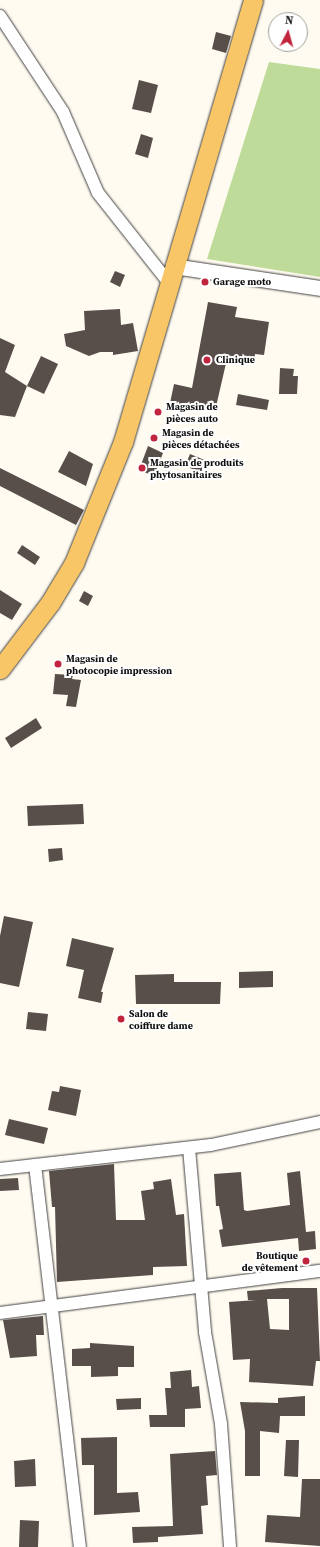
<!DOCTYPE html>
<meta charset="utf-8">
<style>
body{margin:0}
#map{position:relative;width:320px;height:1547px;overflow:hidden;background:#fffbf1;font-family:"Source Serif 4",serif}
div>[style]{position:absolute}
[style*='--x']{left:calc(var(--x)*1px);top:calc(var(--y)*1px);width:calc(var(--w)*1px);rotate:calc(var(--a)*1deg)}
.forest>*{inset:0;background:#bedb99}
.building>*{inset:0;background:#584f4b}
.roads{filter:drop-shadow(0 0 1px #424242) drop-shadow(0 0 1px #424242)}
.minor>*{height:12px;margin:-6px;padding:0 6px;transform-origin:6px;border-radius:6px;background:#fff}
.tertiary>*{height:15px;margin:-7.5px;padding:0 7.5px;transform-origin:7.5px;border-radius:7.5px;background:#fff}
.primary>*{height:19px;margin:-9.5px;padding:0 9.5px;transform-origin:9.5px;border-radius:9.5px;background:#f9c667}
.dots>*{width:11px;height:11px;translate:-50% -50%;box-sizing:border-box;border:2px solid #fff;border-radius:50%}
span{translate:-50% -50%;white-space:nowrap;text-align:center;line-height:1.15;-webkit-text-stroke:4px #fff;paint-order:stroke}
.poi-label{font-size:10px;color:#0f0f0f;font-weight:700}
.left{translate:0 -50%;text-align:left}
.right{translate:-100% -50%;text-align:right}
.north{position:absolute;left:268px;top:12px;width:40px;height:40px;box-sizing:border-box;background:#fff;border:1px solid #9f9f9f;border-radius:50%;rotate:6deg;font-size:11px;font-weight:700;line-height:16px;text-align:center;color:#0f0f0f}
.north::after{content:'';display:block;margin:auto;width:14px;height:18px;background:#c0253d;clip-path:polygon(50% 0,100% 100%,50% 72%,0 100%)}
</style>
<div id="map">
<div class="forest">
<div style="clip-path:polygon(269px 62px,320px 69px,320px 277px,207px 259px)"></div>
</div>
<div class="building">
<div style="clip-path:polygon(216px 32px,231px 36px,226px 53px,212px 49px)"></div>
<div style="clip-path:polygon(139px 80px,158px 85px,151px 113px,132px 109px)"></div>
<div style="clip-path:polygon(141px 134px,153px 138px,148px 158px,135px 154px)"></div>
<div style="clip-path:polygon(115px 271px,125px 275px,120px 287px,110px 282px)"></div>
<div style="clip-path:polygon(208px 302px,237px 307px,235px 317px,269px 322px,264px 355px,255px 354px,254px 363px,227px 359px,215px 411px,170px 403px,174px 384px,192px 388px)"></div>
<div style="clip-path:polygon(120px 309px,121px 325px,133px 323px,138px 351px,113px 355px,113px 352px,100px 352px,89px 356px,66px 346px,64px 334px,85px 330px,84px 311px)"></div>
<div style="clip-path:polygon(0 338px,15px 345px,5px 372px,27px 386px,15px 417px,0 415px)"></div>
<div style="clip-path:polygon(41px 356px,58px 364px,44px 394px,27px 386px)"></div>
<div style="clip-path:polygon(280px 368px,294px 369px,293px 376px,298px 376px,297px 394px,279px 394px)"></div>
<div style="clip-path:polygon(238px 394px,269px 400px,267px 410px,236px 405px)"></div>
<div style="clip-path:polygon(148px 446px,163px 453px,154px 476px,139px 470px)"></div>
<div style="clip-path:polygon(69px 451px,93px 464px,86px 486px,58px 472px)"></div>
<div style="clip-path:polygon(190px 454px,207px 461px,202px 473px,185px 466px)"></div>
<div style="clip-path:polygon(0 468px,84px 510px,76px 525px,0 486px)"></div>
<div style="clip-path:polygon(22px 545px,40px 557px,35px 565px,17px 553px)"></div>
<div style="clip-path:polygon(0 590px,22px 604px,12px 620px,0 613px)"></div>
<div style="clip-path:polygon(84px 591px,93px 596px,88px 606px,79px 601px)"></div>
<div style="clip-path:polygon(55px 674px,73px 675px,72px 679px,81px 680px,76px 707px,66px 706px,68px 695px,53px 694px)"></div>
<div style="clip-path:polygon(36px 718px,42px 728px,11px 748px,5px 738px)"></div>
<div style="clip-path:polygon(83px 804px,84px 824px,28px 826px,27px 806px)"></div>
<div style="clip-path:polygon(62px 848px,63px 860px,49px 862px,48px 849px)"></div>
<div style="clip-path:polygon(4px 916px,33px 922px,19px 987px,0 983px,0 936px)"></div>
<div style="clip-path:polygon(72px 938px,114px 948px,101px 992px,103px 992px,101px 1003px,78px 998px,84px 970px,66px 966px)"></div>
<div style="clip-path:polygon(273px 971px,273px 987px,239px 988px,239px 972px)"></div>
<div style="clip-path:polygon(174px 974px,174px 982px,221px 982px,220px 1004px,136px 1004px,135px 975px)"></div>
<div style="clip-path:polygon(28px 1012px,48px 1014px,46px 1031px,26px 1029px)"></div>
<div style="clip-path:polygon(60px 1086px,81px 1090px,76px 1116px,48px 1110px,52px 1091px,59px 1092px)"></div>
<div style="clip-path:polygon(9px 1119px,48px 1128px,44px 1144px,5px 1135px)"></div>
<div style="clip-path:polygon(114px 1164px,116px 1220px,145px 1220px,141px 1191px,154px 1189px,153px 1182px,171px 1179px,176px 1215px,184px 1214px,187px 1266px,153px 1267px,153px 1275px,57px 1282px,55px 1207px,52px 1207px,49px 1171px)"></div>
<div style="clip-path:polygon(300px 1171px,306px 1232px,315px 1231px,316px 1249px,299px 1251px,298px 1238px,222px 1247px,219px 1230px,223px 1229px,219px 1206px,216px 1206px,214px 1174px,241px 1172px,244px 1210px,247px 1211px,290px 1205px,287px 1173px)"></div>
<div style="clip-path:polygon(18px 1178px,19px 1190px,0 1191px,0 1179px)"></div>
<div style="clip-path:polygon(evenodd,282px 1288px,317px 1288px,320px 1361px,316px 1361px,313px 1386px,249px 1382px,250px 1359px,233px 1360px,229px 1302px,256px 1300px,248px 1300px,247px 1291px,282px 1288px,267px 1299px,289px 1299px,289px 1330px,270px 1329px,267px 1299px)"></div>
<div style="clip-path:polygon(43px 1316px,44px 1335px,36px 1335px,37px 1356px,10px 1358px,3px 1320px)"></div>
<div style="clip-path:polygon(90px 1343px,134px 1346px,134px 1367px,118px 1367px,118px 1376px,91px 1377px,91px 1366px,72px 1366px,72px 1349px,90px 1348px)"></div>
<div style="clip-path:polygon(191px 1370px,192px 1387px,199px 1386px,201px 1408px,185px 1409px,185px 1427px,150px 1427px,149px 1415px,167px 1415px,165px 1388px,171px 1388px,170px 1372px)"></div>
<div style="clip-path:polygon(305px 1396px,305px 1416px,280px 1416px,279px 1433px,260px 1431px,260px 1476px,245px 1476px,245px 1431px,240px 1402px,278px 1403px,278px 1398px)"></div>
<div style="clip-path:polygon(141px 1398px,141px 1409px,117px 1410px,116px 1399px)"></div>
<div style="clip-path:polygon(117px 1437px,117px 1493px,138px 1492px,140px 1512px,94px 1515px,94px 1465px,82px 1465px,81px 1438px)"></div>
<div style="clip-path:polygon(286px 1440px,299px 1440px,298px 1477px,284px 1476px)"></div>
<div style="clip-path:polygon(215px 1451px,217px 1475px,206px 1476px,208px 1505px,201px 1506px,203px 1534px,158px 1537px,158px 1542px,133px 1543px,132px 1527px,173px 1526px,170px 1454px)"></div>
<div style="clip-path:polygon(35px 1459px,36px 1486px,15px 1487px,14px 1461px)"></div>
<div style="clip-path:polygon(302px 1479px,320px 1479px,320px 1546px,265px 1542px,267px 1515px,300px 1517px)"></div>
<div style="clip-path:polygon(20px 1520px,39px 1521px,38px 1547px,19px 1547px)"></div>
</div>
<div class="roads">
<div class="minor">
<div style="--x:0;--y:16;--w:115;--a:56.7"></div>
<div style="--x:63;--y:112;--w:88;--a:66.6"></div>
<div style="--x:98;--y:193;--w:115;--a:51.7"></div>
<div style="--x:189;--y:1148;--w:185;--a:85"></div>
<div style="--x:205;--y:1332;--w:93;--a:80.1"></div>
<div style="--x:221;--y:1424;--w:123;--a:85.8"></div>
<div style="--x:35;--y:1165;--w:385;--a:83.3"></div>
<div style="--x:0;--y:1169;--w:212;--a:-6.5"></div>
<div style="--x:211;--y:1145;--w:111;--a:-11.9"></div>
<div style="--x:0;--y:1313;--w:323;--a:-7.5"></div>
</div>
<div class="tertiary">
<div style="--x:173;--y:266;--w:149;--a:8.5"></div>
</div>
<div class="primary">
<div style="--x:0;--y:669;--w:83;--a:-52.9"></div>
<div style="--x:50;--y:603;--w:47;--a:-59"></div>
<div style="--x:74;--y:563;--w:131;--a:-68"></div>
<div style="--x:123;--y:442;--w:461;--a:-73.6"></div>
</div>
</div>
<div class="dots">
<div style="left:205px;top:282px;background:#c0253d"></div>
<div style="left:207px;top:360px;background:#c0253d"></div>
<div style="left:158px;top:412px;background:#c0253d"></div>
<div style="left:154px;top:438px;background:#c0253d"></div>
<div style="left:142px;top:468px;background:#c0253d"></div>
<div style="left:58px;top:664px;background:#c0253d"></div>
<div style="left:121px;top:1019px;background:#c0253d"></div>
<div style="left:306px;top:1261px;background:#c0253d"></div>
</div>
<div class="poi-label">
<span class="left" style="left:213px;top:282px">Garage moto</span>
<span class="left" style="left:216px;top:360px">Clinique</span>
<span class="left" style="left:166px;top:412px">Magasin de<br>pièces auto</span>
<span class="left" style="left:162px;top:438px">Magasin de<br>pièces détachées</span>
<span class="left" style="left:150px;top:468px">Magasin de produits<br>phytosanitaires</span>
<span class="left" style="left:66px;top:664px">Magasin de<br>photocopie impression</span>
<span class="left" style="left:129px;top:1019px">Salon de<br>coiffure dame</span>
<span class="right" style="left:298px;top:1261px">Boutique<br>de vêtement</span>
</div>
<div class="north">N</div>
</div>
